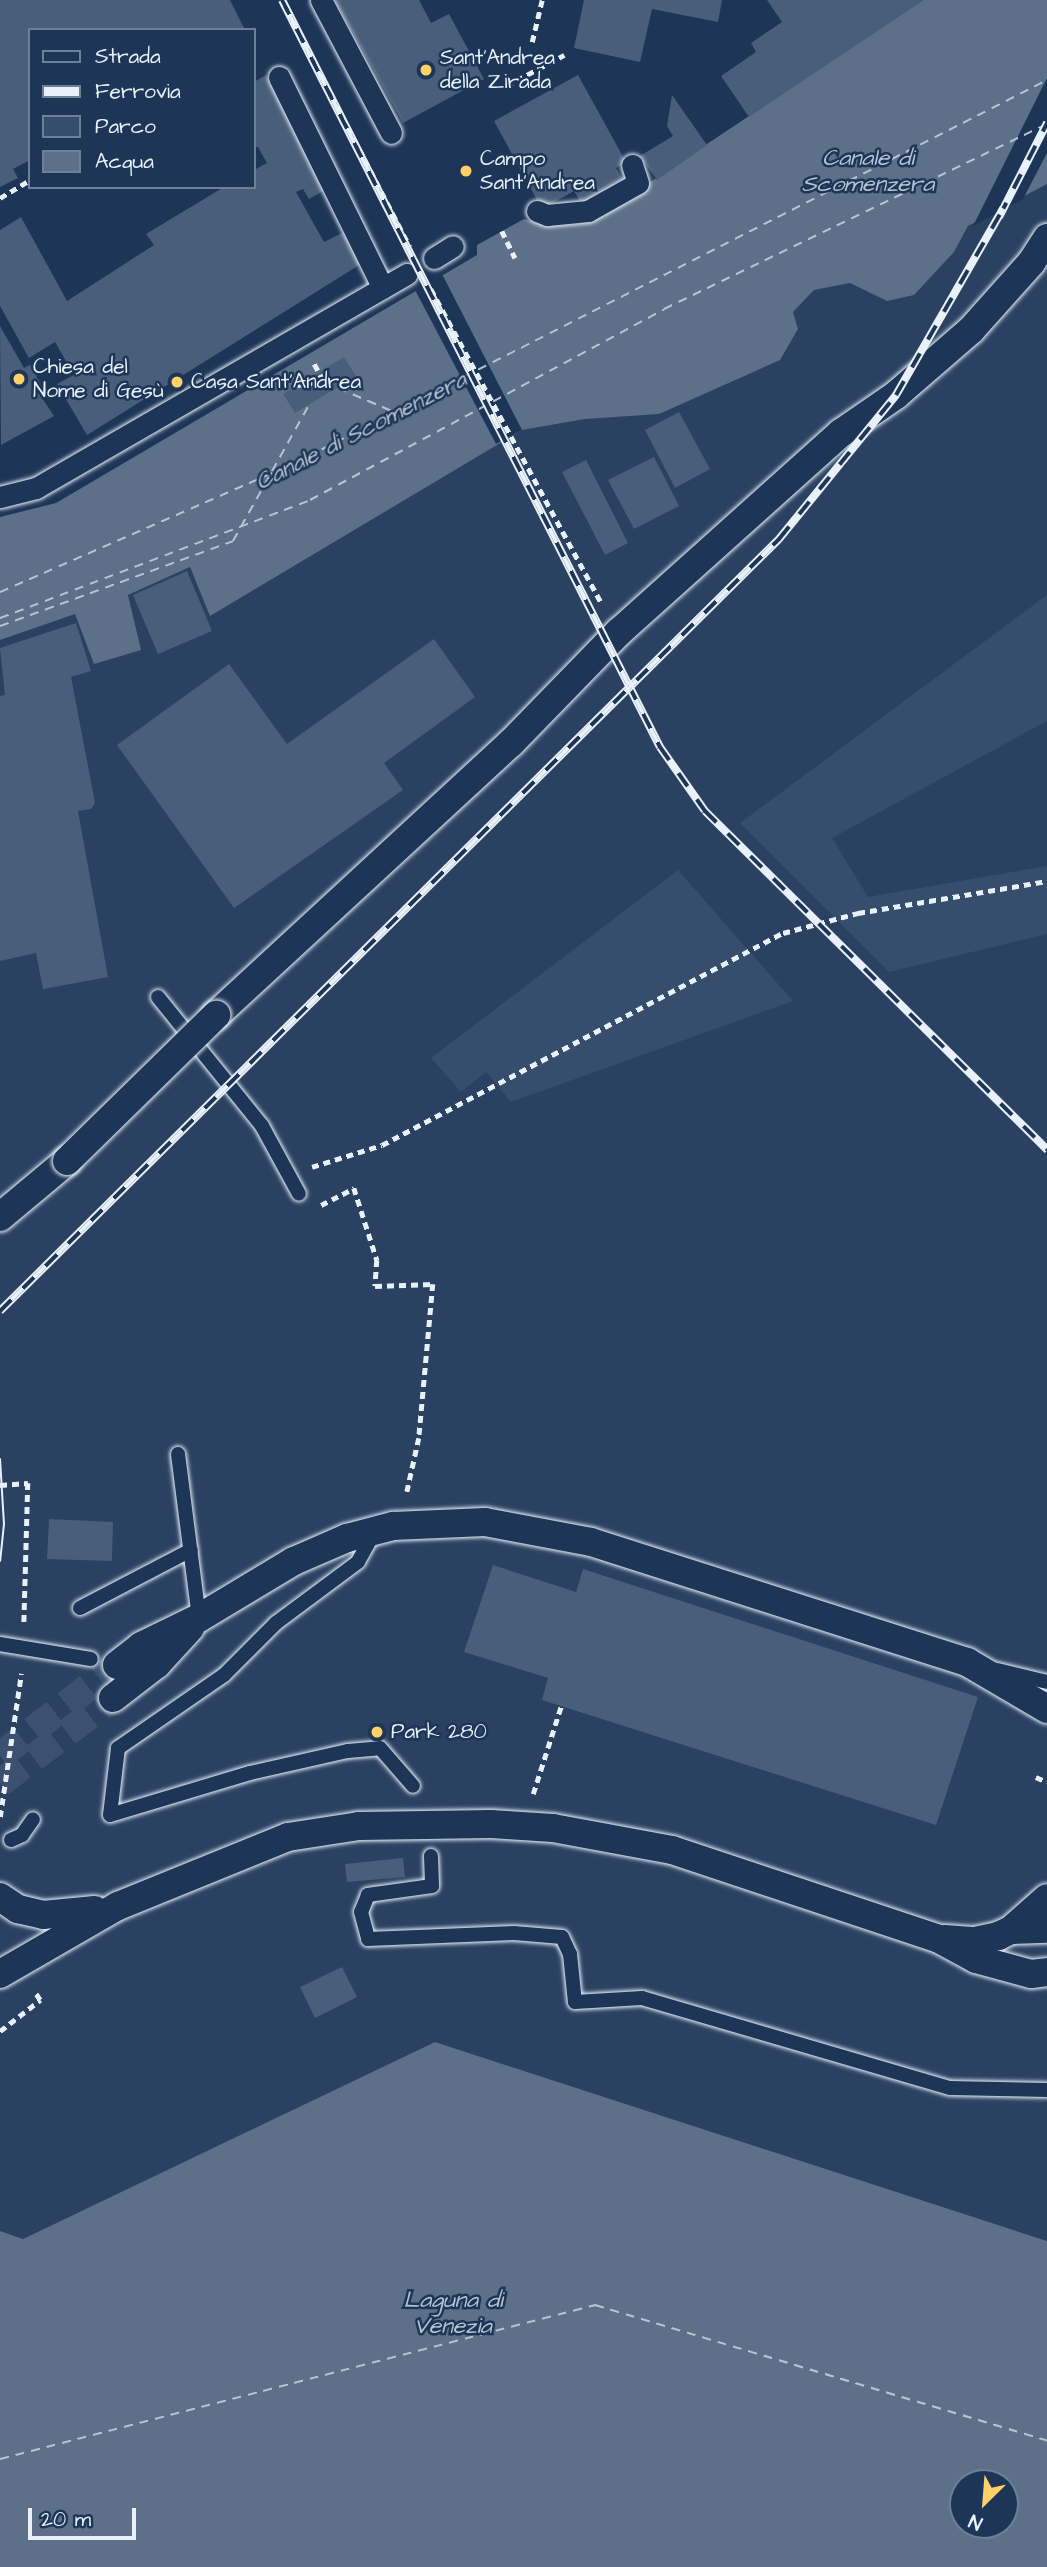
<!DOCTYPE html>
<meta charset="utf-8">
<style>
body{margin:0}
#map{position:relative;width:1047px;height:2567px;overflow:hidden;background:#1d3557;font-family:"Architects Daughter",sans-serif}
div>[style]{position:absolute}
[style*='--x']{left:calc(var(--x)*1px);top:calc(var(--y)*1px);width:calc(var(--w)*1px);rotate:calc(var(--a)*1deg)}
.built>*{inset:0;background:#2a4162}
.green>*{inset:0;background:#374d6c}
.water>*{inset:0;background:#5d7089}
.pier>*{inset:0;background:#1d3557}
.ferry>*{height:2px;margin-top:-1px;transform-origin:0;background:repeating-linear-gradient(90deg,#b7c4d1 0 9px,transparent 0 16px)}
.building>*{inset:0;background:#495e7a}
.minor-tunnel>*{height:28px;margin-top:-14px;transform-origin:0;background:repeating-linear-gradient(90deg,#3b516f 0 28px,transparent 0 42px)}
.path>*{height:4.5px;margin-top:-2.25px;transform-origin:0;background:repeating-linear-gradient(90deg,#e8f1f8 0 7px,transparent 0 12px)}
.roads{filter:drop-shadow(0 0 2px #e8f1f8) drop-shadow(0 0 2px #e8f1f8)}
.service>*{height:14px;margin:-7px;padding:0 7px;transform-origin:7px;border-radius:7px;background:#1d3557}
.pedestrian>*{height:21px;margin:-10.5px;padding:0 10.5px;transform-origin:10.5px;border-radius:10.5px;background:#1d3557}
.minor>*{height:28px;margin:-14px;padding:0 14px;transform-origin:14px;border-radius:14px;background:#1d3557}
.tram>*{height:2px;margin:-1px;padding:0 1px;transform-origin:1px;border-radius:1px;background:#e8f1f8}
.rail>*{height:8px;margin-top:-4px;transform-origin:0;background:repeating-linear-gradient(90deg,#1d3557 0 16px,#e8f1f8 0 32px);box-sizing:border-box;border-block:2px solid #e8f1f8}
.bridges{filter:drop-shadow(0 0 2px #e8f1f8) drop-shadow(0 0 2px #e8f1f8)}
.minor-bridge>*{height:28px;margin:-14px;padding:0 14px;transform-origin:14px;border-radius:14px;background:#1d3557}
.dots>*{width:19px;height:19px;translate:-50% -50%;box-sizing:border-box;border:4px solid #1d3557;border-radius:50%}
span{translate:-50% -50%;white-space:nowrap;text-align:center;line-height:1.15;-webkit-text-stroke:5px #1d3557;paint-order:stroke}
.poi-label{font-size:21px;color:#e8f1f8}
.left{translate:0 -50%;text-align:left}
.water-label{font-size:23px;color:#b7c4d1;font-style:italic}
.legend{position:absolute;left:28px;top:28px;width:228px;height:161px;box-sizing:border-box;background:#1d3557;border:2px solid #6e8097;margin:0;padding:9px 12px;list-style:none;font-size:21px;color:#e8f1f8}
.legend li{display:flex;align-items:center;gap:14px;height:35px}
.legend b{width:35px;border:2px solid #6e8097}
.north{position:absolute;left:949px;top:2469px;width:70px;height:70px;box-sizing:border-box;background:#1d3557;border:2px solid #6e8097;border-radius:50%;rotate:205deg;font-size:19px;font-weight:700;line-height:28px;text-align:center;color:#e8f1f8}
.north::after{content:'';display:block;margin:auto;width:24px;height:32px;background:#ffd166;clip-path:polygon(50% 0,100% 100%,50% 72%,0 100%)}
.scale{position:absolute;left:28px;top:2508px;width:108px;height:32px;box-sizing:border-box;border:4px solid #e8f1f8;border-top:0;padding-left:9px;font-size:21px;line-height:24px;white-space:nowrap;color:#e8f1f8;-webkit-text-stroke:5px #1d3557;paint-order:stroke}
</style>
<div id="map">
<div class="built">
<div style="clip-path:polygon(1047px 184px,1047px 2241px,435px 2042px,23px 2239px,0 2231px,0 640px,75px 613px,140px 650px,128px 595px,190px 567px,210px 615px,522px 430px,585px 419px,793px 312px,813px 290px,850px 283px,887px 301px,954px 252px,968px 226px)"></div>
</div>
<div class="green">
<div style="clip-path:polygon(1047px 595px,1047px 721px,832px 838px,868px 897px,1047px 866px,1047px 934px,889px 972px,740px 823px)"></div>
<div style="clip-path:polygon(678px 870px,793px 1001px,511px 1102px,486px 1072px,461px 1092px,431px 1058px)"></div>
</div>
<div class="water">
<div style="clip-path:polygon(923px 0,1047px 0,1047px 184px,968px 226px,954px 252px,914px 295px,887px 301px,850px 283px,814px 290px,793px 312px,798px 329px,780px 360px,659px 414px,585px 419px,522px 430px,210px 616px,190px 567px,128px 595px,141px 650px,94px 664px,75px 614px,0 640px,0 517px,56px 503px,477px 255px,477px 245px,524px 219px,549px 226px,580px 224px,602px 214px)"></div>
<div style="clip-path:polygon(evenodd,435px 2042px,1047px 2241px,1047px 2567px,0 2567px,0 2231px,23px 2239px,435px 2042px,1005px 2483px,1005px 2525px,963px 2525px,963px 2483px,1005px 2483px)"></div>
</div>
<div class="pier">
<div style="clip-path:polygon(1047px 78px,1047px 153px,1023px 199px,973px 226px)"></div>
<div style="clip-path:polygon(441px 272px,522px 430px,496px 444px,414px 288px)"></div>
</div>
<div class="ferry">
<div style="--x:338;--y:388;--w:61;--a:23.2"></div>
<div style="--x:0;--y:592;--w:320;--a:-23.6"></div>
<div style="--x:293;--y:464;--w:846;--a:-26.99"></div>
<div style="--x:0;--y:618;--w:332;--a:-20.8"></div>
<div style="--x:310;--y:500;--w:402;--a:-28.3"></div>
<div style="--x:664;--y:309;--w:425;--a:-25.8"></div>
<div style="--x:0;--y:626;--w:248;--a:-20"></div>
<div style="--x:233;--y:541;--w:156;--a:-60.8"></div>
<div style="--x:0;--y:2459;--w:615;--a:-14.51"></div>
<div style="--x:595;--y:2305;--w:472;--a:16.7"></div>
</div>
<div class="building">
<div style="clip-path:polygon(0 0,230px 0,245px 30px,30px 30px,30px 160px,13px 169px,18px 178px,0 187px)"></div>
<div style="clip-path:polygon(335px 0,419px 0,431px 23px,449px 14px,484px 79px,403px 123px)"></div>
<div style="clip-path:polygon(584px 0,722px 0,718px 22px,652px 9px,640px 62px,574px 48px)"></div>
<div style="clip-path:polygon(767px 0,923px 0,749px 117px,721px 76px,756px 52px,751px 43px,782px 22px)"></div>
<div style="clip-path:polygon(266px 75px,325px 190px,309px 199px,303px 189px,296px 192px,324px 242px,346px 231px,364px 262px,87px 435px,57px 384px,74px 375px,55px 342px,29px 358px,0 306px,0 230px,21px 217px,67px 301px,154px 245px,146px 234px,224px 187px,254px 187px,254px 170px,267px 163px,258px 147px,254px 147px,254px 82px)"></div>
<div style="clip-path:polygon(578px 75px,626px 162px,616px 168px,625px 183px,583px 206px,574px 191px,542px 209px,494px 121px)"></div>
<div style="clip-path:polygon(672px 95px,707px 145px,657px 180px,640px 156px,673px 136px,667px 126px)"></div>
<div style="clip-path:polygon(0 326px,24px 368px,30px 365px,44px 390px,38px 392px,54px 416px,1px 445px)"></div>
<div style="clip-path:polygon(344px 357px,356px 376px,295px 413px,283px 394px)"></div>
<div style="clip-path:polygon(679px 412px,710px 469px,675px 488px,645px 430px)"></div>
<div style="clip-path:polygon(654px 457px,679px 506px,634px 529px,608px 480px)"></div>
<div style="clip-path:polygon(586px 460px,628px 543px,605px 555px,562px 472px)"></div>
<div style="clip-path:polygon(187px 571px,212px 631px,158px 654px,133px 595px)"></div>
<div style="clip-path:polygon(76px 623px,91px 671px,71px 677px,95px 803px,91px 809px,78px 811px,108px 977px,43px 989px,36px 953px,0 961px,0 696px,5px 695px,0 648px)"></div>
<div style="clip-path:polygon(434px 639px,475px 697px,384px 763px,403px 790px,234px 908px,117px 745px,229px 664px,287px 744px)"></div>
<div style="clip-path:polygon(49px 1519px,113px 1522px,112px 1561px,47px 1559px)"></div>
<div style="clip-path:polygon(493px 1565px,576px 1592px,583px 1569px,978px 1697px,936px 1825px,542px 1700px,548px 1678px,464px 1652px)"></div>
<div style="clip-path:polygon(403px 1858px,405px 1877px,347px 1882px,345px 1864px)"></div>
<div style="clip-path:polygon(342px 1967px,357px 1997px,315px 2018px,300px 1987px)"></div>
</div>
<div class="minor-tunnel">
<div style="--x:0;--y:1756;--w:148;--a:-37.9"></div>
<div style="--x:0;--y:1783;--w:141;--a:-37"></div>
</div>
<div class="path">
<div style="--x:282;--y:0;--w:278;--a:62.6"></div>
<div style="--x:532;--y:42;--w:43;--a:-76.6"></div>
<div style="--x:506;--y:86;--w:66;--a:-28.1"></div>
<div style="--x:0;--y:198;--w:35;--a:-31"></div>
<div style="--x:502;--y:231;--w:30;--a:64"></div>
<div style="--x:431;--y:289;--w:358;--a:61.5"></div>
<div style="--x:290;--y:373;--w:14;--a:60"></div>
<div style="--x:297;--y:385;--w:26;--a:-9"></div>
<div style="--x:323;--y:381;--w:21;--a:-118"></div>
<div style="--x:312;--y:1167;--w:73;--a:-17.4"></div>
<div style="--x:382;--y:1145;--w:454;--a:-27.9"></div>
<div style="--x:783;--y:933;--w:78;--a:-14.9"></div>
<div style="--x:858;--y:913;--w:192;--a:-9.6"></div>
<div style="--x:321;--y:1205;--w:37;--a:-27"></div>
<div style="--x:354;--y:1188;--w:76;--a:72.3"></div>
<div style="--x:377;--y:1260;--w:26;--a:94"></div>
<div style="--x:375;--y:1286;--w:58;--a:-2"></div>
<div style="--x:433;--y:1284;--w:155;--a:95.2"></div>
<div style="--x:419;--y:1438;--w:55;--a:102.5"></div>
<div style="--x:0;--y:1485;--w:28;--a:-4"></div>
<div style="--x:28;--y:1483;--w:140;--a:91.6"></div>
<div style="--x:1036;--y:1777;--w:12;--a:24"></div>
<div style="--x:533;--y:1794;--w:92;--a:-72.3"></div>
<div style="--x:0;--y:1817;--w:145;--a:-81.6"></div>
<div style="--x:0;--y:2031;--w:51;--a:-37.8"></div>
<div style="--x:40;--y:2000;--w:11;--a:-124"></div>
</div>
<div class="roads">
<div class="service">
<div style="--x:158;--y:997;--w:166;--a:51.1"></div>
<div style="--x:262;--y:1126;--w:77;--a:61.4"></div>
<div style="--x:178;--y:1454;--w:165;--a:82.7"></div>
<div style="--x:375;--y:1531;--w:35;--a:119"></div>
<div style="--x:358;--y:1562;--w:102;--a:143.4"></div>
<div style="--x:276;--y:1623;--w:74;--a:135"></div>
<div style="--x:224;--y:1675;--w:129;--a:145.4"></div>
<div style="--x:118;--y:1748;--w:67;--a:96.8"></div>
<div style="--x:110;--y:1815;--w:146;--a:-16.7"></div>
<div style="--x:250;--y:1773;--w:100;--a:-12.7"></div>
<div style="--x:348;--y:1751;--w:32;--a:-5"></div>
<div style="--x:380;--y:1748;--w:50;--a:49"></div>
<div style="--x:80;--y:1608;--w:125;--a:-27.6"></div>
<div style="--x:0;--y:1644;--w:92;--a:9.4"></div>
<div style="--x:997;--y:1670;--w:51;--a:13.5"></div>
<div style="--x:11;--y:1840;--w:12;--a:-24"></div>
<div style="--x:22;--y:1835;--w:19;--a:-55"></div>
<div style="--x:431;--y:1856;--w:30;--a:88"></div>
<div style="--x:432;--y:1886;--w:65;--a:172"></div>
<div style="--x:368;--y:1895;--w:18;--a:112"></div>
<div style="--x:361;--y:1912;--w:28;--a:75"></div>
<div style="--x:368;--y:1939;--w:146;--a:-2.4"></div>
<div style="--x:514;--y:1933;--w:48;--a:4.8"></div>
<div style="--x:562;--y:1937;--w:19;--a:65"></div>
<div style="--x:570;--y:1954;--w:48;--a:84.1"></div>
<div style="--x:575;--y:2002;--w:67;--a:-3.4"></div>
<div style="--x:642;--y:1998;--w:321;--a:16.3"></div>
<div style="--x:950;--y:2088;--w:97;--a:1.2"></div>
</div>
<div class="pedestrian">
<div style="--x:321;--y:0;--w:150;--a:62.2"></div>
<div style="--x:279;--y:77;--w:235;--a:63.8"></div>
<div style="--x:537;--y:211;--w:11;--a:22"></div>
<div style="--x:547;--y:215;--w:41;--a:-5.6"></div>
<div style="--x:588;--y:211;--w:57;--a:-29.2"></div>
<div style="--x:638;--y:183;--w:19;--a:-108"></div>
<div style="--x:434;--y:258;--w:22;--a:-32"></div>
<div style="--x:0;--y:497;--w:37;--a:-14"></div>
<div style="--x:36;--y:488;--w:428;--a:-30"></div>
</div>
<div class="minor">
<div style="--x:216;--y:1015;--w:401;--a:-42.7"></div>
<div style="--x:511;--y:743;--w:155;--a:-45.8"></div>
<div style="--x:619;--y:632;--w:298;--a:-41.9"></div>
<div style="--x:841;--y:433;--w:67;--a:-34.6"></div>
<div style="--x:896;--y:395;--w:99;--a:-40.9"></div>
<div style="--x:971;--y:330;--w:90;--a:-48.2"></div>
<div style="--x:1031;--y:263;--w:30;--a:-57"></div>
<div style="--x:0;--y:1217;--w:87;--a:-39.9"></div>
<div style="--x:117;--y:1665;--w:31;--a:-38"></div>
<div style="--x:141;--y:1646;--w:64;--a:-25.8"></div>
<div style="--x:199;--y:1618;--w:111;--a:-31"></div>
<div style="--x:294;--y:1561;--w:58;--a:-23.5"></div>
<div style="--x:347;--y:1538;--w:48;--a:-14.6"></div>
<div style="--x:393;--y:1526;--w:92;--a:-2.5"></div>
<div style="--x:485;--y:1522;--w:108;--a:10.7"></div>
<div style="--x:591;--y:1542;--w:395;--a:17.7"></div>
<div style="--x:967;--y:1662;--w:93;--a:30.4"></div>
<div style="--x:113;--y:1698;--w:56;--a:-37.7"></div>
<div style="--x:157;--y:1664;--w:49;--a:-47.5"></div>
<div style="--x:0;--y:1897;--w:22;--a:34"></div>
<div style="--x:18;--y:1909;--w:26;--a:13"></div>
<div style="--x:43;--y:1915;--w:52;--a:-5.5"></div>
<div style="--x:1011;--y:1930;--w:36;--a:-2"></div>
<div style="--x:945;--y:1939;--w:30;--a:4"></div>
<div style="--x:975;--y:1941;--w:24;--a:-12"></div>
<div style="--x:998;--y:1936;--w:14;--a:-25"></div>
<div style="--x:1011;--y:1930;--w:48;--a:-41.6"></div>
<div style="--x:0;--y:1974;--w:136;--a:-30"></div>
<div style="--x:118;--y:1906;--w:183;--a:-22.1"></div>
<div style="--x:288;--y:1837;--w:72;--a:-8.8"></div>
<div style="--x:359;--y:1826;--w:132;--a:-0.9"></div>
<div style="--x:491;--y:1824;--w:62;--a:3.7"></div>
<div style="--x:553;--y:1828;--w:121;--a:10.5"></div>
<div style="--x:672;--y:1850;--w:281;--a:18.4"></div>
<div style="--x:939;--y:1939;--w:42;--a:28.4"></div>
<div style="--x:976;--y:1959;--w:57;--a:15.3"></div>
<div style="--x:1031;--y:1974;--w:16;--a:-7"></div>
</div>
</div>
<div class="tram">
<div style="--x:0;--y:1459;--w:65;--a:86.5"></div>
<div style="--x:4;--y:1524;--w:37;--a:96"></div>
</div>
<div class="rail">
<div style="--x:282;--y:0;--w:837;--a:63.16"></div>
<div style="--x:660;--y:747;--w:78;--a:54.9"></div>
<div style="--x:705;--y:811;--w:482;--a:44.7"></div>
<div style="--x:999;--y:217;--w:106;--a:-62.9"></div>
<div style="--x:0;--y:1311;--w:1097;--a:-44.74"></div>
<div style="--x:779;--y:539;--w:186;--a:-50.9"></div>
<div style="--x:896;--y:395;--w:215;--a:-60.1"></div>
</div>
<div class="bridges">
<div class="minor-bridge">
<div style="--x:67;--y:1161;--w:209;--a:-44.4"></div>
</div>
</div>
<div class="dots">
<div style="left:426px;top:70px;background:#ffd166"></div>
<div style="left:466px;top:171px;background:#ffd166"></div>
<div style="left:19px;top:379px;background:#ffd166"></div>
<div style="left:177px;top:382px;background:#ffd166"></div>
<div style="left:377px;top:1732px;background:#ffd166"></div>
</div>
<div class="poi-label">
<span class="left" style="left:440px;top:70px">Sant'Andrea<br>della Zirada</span>
<span class="left" style="left:480px;top:171px">Campo<br>Sant'Andrea</span>
<span class="left" style="left:33px;top:379px">Chiesa del<br>Nome di Gesù</span>
<span class="left" style="left:191px;top:382px">Casa Sant'Andrea</span>
<span class="left" style="left:391px;top:1732px">Park 280</span>
</div>
<div class="water-label">
<span style="left:868px;top:171px">Canale di<br>Scomenzera</span>
<span style="left:361px;top:431px;rotate:-27deg">Canale di Scomenzera</span>
<span style="left:453px;top:2313px">Laguna di<br>Venezia</span>
</div>
<ul class="legend">
<li><b style="height:9px;background:#1d3557"></b>Strada</li>
<li><b style="height:9px;background:#e8f1f8"></b>Ferrovia</li>
<li><b style="height:19px;background:#374d6c"></b>Parco</li>
<li><b style="height:19px;background:#5d7089"></b>Acqua</li>
</ul>
<div class="north">N</div>
<div class="scale">20 m</div>
</div>
